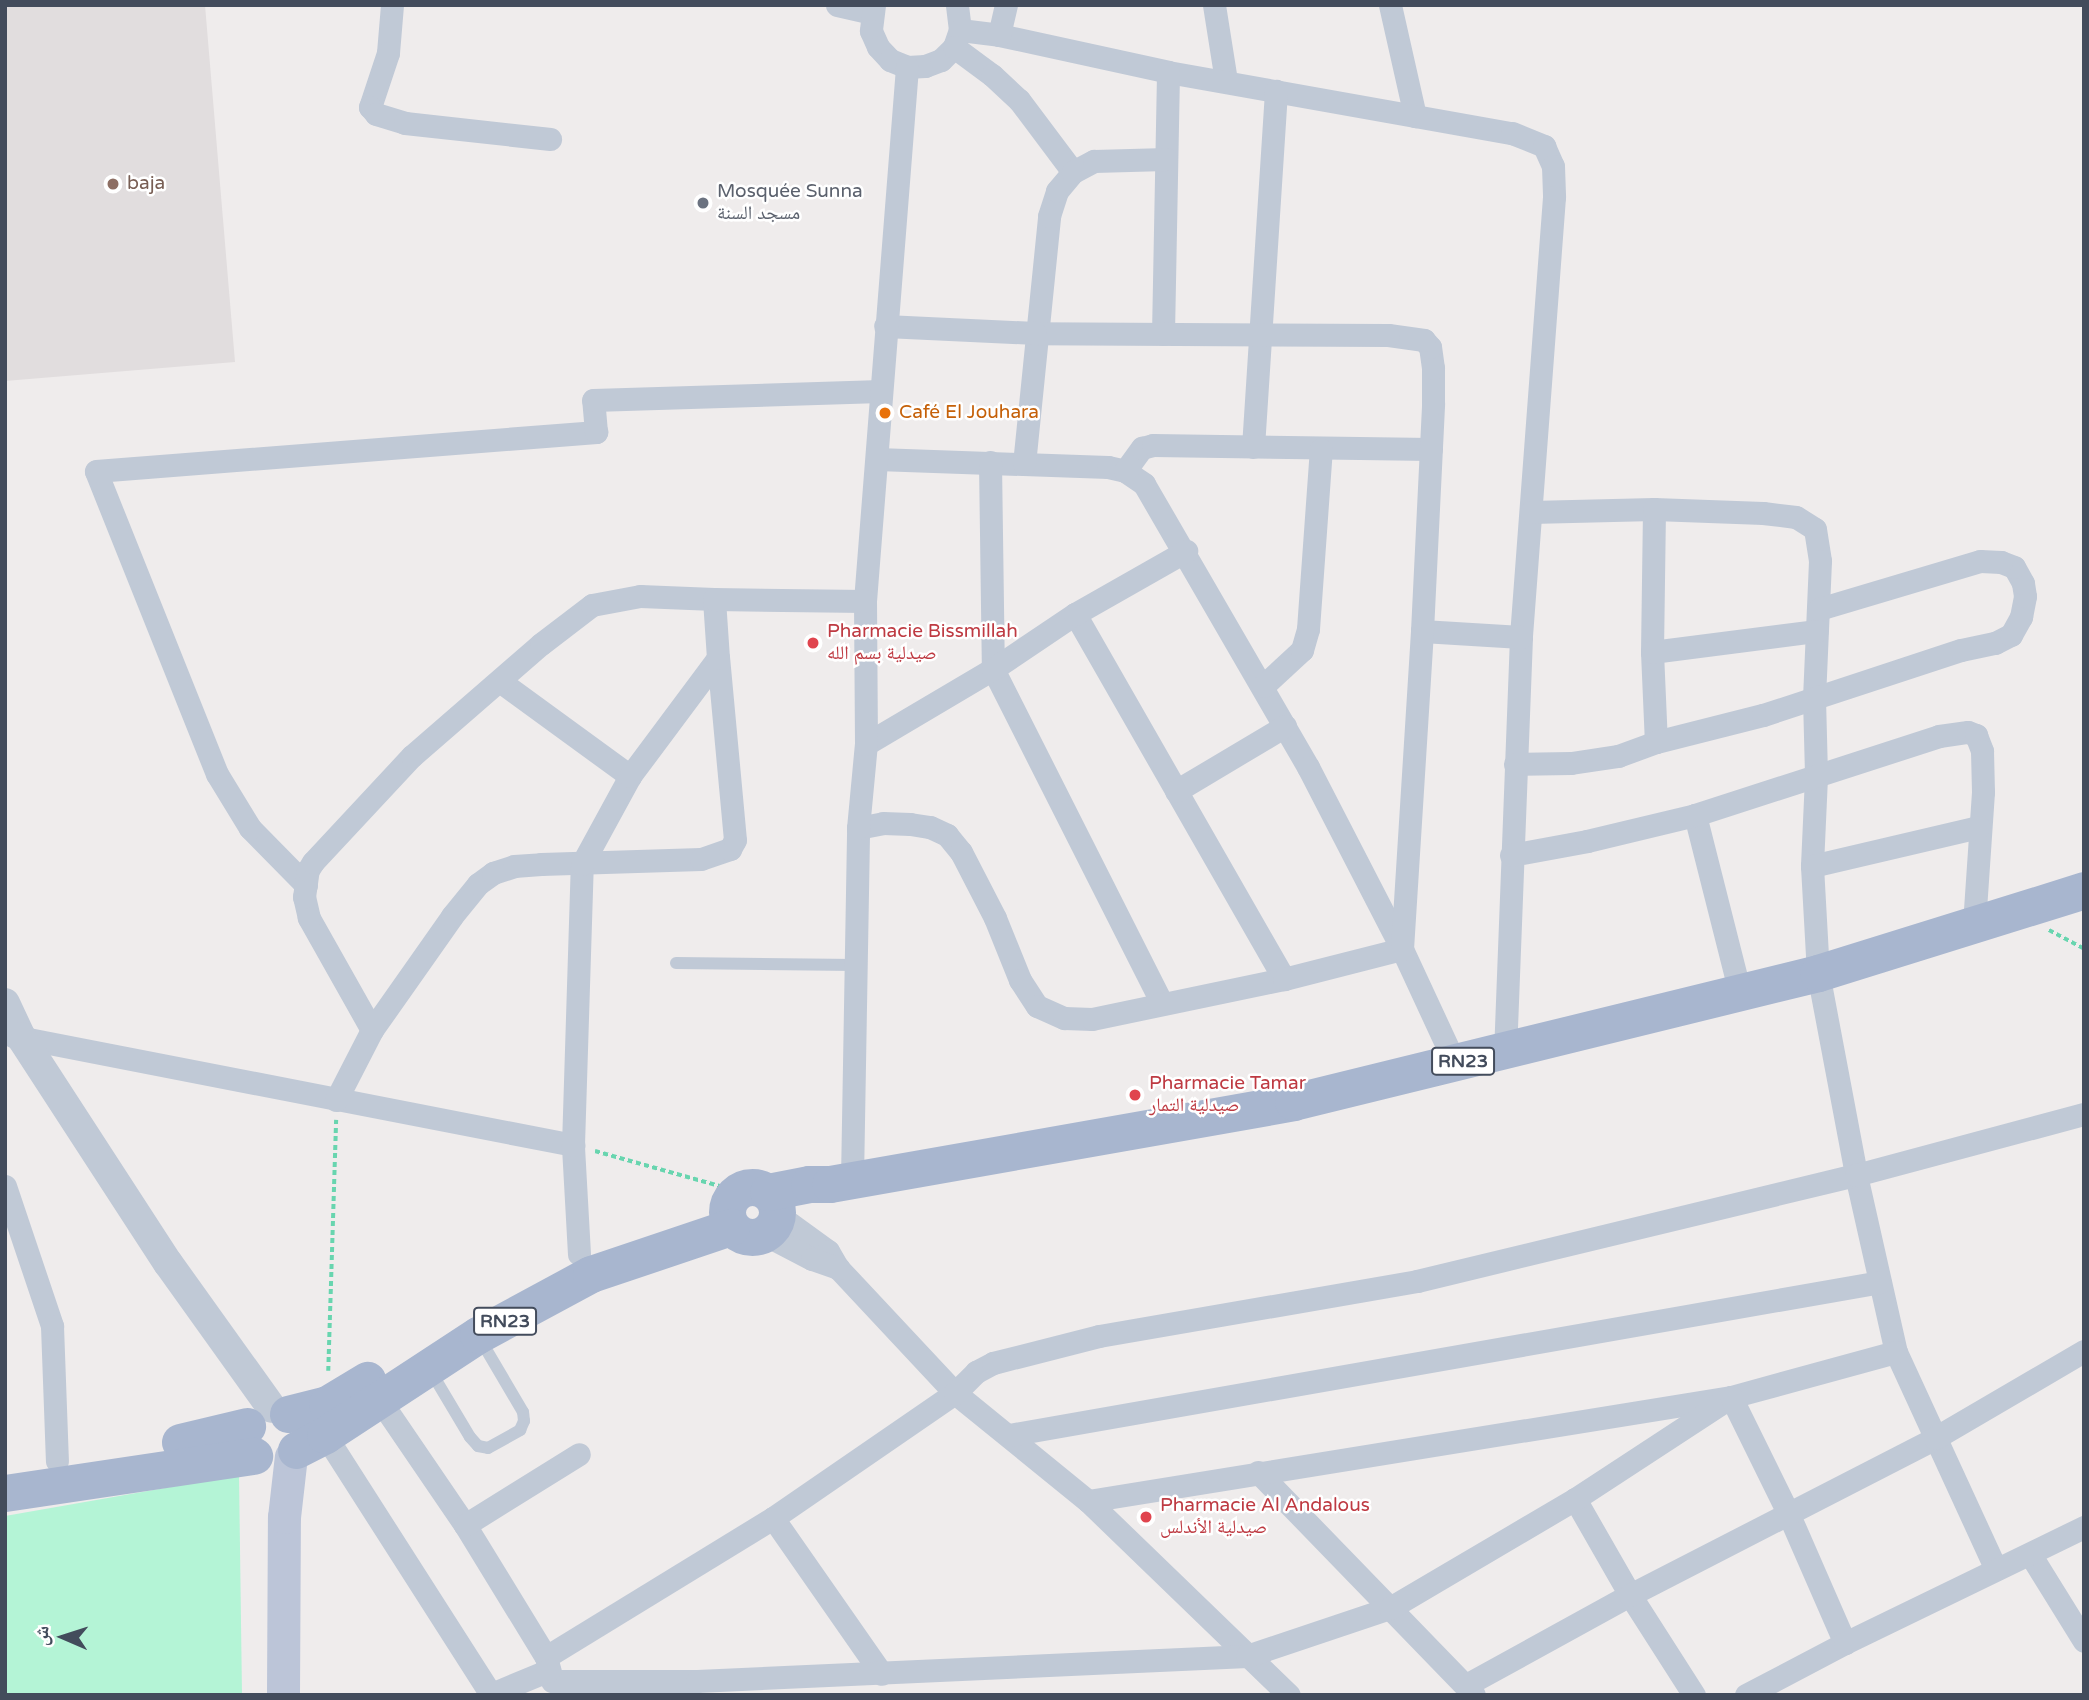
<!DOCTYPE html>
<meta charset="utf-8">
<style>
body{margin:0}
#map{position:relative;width:2089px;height:1700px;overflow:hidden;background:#efecec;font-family:"Varela Round","Noto Naskh Arabic",sans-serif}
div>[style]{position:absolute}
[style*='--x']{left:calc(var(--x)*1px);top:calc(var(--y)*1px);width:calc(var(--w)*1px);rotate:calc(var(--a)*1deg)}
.education>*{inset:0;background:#e1ddde}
.green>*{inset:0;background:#b4f4d6}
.path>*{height:3.5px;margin-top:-1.75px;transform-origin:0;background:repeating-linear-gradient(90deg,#68d5af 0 5px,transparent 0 8.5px)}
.service>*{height:12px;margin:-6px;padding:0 6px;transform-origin:6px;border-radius:6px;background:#c0c9d6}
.minor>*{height:23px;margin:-11.5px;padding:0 11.5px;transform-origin:11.5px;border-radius:11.5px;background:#c0c9d6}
.tertiary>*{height:30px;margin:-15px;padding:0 15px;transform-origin:15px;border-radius:15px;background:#c0c9d6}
.secondary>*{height:33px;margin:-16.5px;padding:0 16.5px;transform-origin:16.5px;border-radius:16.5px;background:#bcc5d8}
.primary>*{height:37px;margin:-18.5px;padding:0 18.5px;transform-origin:18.5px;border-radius:18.5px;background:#a8b6cf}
.primary>.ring{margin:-18.5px;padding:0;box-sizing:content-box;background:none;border:37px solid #a8b6cf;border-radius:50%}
.dots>*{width:19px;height:19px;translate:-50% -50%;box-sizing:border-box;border:4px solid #fff;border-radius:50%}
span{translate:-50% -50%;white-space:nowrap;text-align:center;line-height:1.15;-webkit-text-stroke:5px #fff;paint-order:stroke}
.shield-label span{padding:2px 5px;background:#fff;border:2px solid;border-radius:5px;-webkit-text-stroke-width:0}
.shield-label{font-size:18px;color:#434c5c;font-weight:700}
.education-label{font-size:19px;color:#785e54}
.left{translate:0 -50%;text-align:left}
.worship-label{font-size:19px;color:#5b616d}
.food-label{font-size:19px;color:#c56008}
.health-label{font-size:19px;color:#be3a42}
.frame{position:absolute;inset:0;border:7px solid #434c5c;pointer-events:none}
.north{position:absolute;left:28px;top:1602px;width:70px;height:70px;-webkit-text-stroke:5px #fff;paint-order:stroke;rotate:273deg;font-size:19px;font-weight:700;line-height:28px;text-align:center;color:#434c5c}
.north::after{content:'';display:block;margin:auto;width:24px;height:32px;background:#434c5c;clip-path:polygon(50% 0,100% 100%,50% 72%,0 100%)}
</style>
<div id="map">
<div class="education">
<div style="clip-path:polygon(5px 5px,205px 5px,235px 362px,5px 381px)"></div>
</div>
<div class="green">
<div style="clip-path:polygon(239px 1475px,242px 1695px,5px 1695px,5px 1516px)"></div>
</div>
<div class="path">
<div style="--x:2049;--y:930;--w:40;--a:28"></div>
<div style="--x:595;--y:1151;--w:148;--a:15.7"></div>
<div style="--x:328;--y:1371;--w:251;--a:-88.2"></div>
</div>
<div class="service">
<div style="--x:676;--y:963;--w:180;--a:0.6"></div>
<div style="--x:430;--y:1370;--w:78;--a:59.2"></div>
<div style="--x:470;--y:1437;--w:12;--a:48"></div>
<div style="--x:478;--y:1446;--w:10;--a:11"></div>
<div style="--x:488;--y:1448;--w:37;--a:-29"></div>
<div style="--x:520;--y:1430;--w:10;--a:-66"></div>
<div style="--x:524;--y:1421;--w:9;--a:-96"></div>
<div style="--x:523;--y:1412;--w:85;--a:-120.5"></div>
</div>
<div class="minor">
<div style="--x:392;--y:5;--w:48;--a:94.8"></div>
<div style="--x:388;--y:53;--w:57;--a:108.4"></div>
<div style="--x:370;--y:107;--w:9;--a:49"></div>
<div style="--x:376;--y:114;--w:30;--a:17"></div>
<div style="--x:405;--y:123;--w:146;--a:6.3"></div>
<div style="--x:837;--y:5;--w:35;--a:13"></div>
<div style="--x:874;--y:5;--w:26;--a:97"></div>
<div style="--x:871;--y:31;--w:17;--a:66"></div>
<div style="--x:878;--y:47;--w:18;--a:47"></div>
<div style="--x:890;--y:60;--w:18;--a:22"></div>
<div style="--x:907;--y:67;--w:18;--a:-3"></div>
<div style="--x:925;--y:66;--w:17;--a:-21"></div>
<div style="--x:941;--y:60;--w:18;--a:-45"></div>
<div style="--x:954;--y:47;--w:18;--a:-71"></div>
<div style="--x:960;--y:30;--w:25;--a:-97"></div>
<div style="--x:1214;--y:5;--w:77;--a:81"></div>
<div style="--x:1390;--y:5;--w:114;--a:77.3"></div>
<div style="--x:960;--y:30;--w:39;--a:7"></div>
<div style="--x:999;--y:35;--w:173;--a:12.3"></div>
<div style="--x:1168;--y:72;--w:349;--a:10.1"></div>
<div style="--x:1512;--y:133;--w:35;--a:22"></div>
<div style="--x:1544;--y:146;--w:22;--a:66"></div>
<div style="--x:1553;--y:166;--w:31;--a:88"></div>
<div style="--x:1554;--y:197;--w:441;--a:94.3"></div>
<div style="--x:1521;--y:637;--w:415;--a:92.2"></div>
<div style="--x:999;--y:35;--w:31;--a:-77"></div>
<div style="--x:954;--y:47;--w:47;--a:36.4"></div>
<div style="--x:992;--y:75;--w:37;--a:43"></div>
<div style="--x:1019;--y:100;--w:90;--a:53.1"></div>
<div style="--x:1163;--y:334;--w:262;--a:-88.9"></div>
<div style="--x:1253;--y:447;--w:357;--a:-86.3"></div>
<div style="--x:877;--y:459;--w:231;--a:2"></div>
<div style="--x:1108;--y:467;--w:17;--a:13"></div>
<div style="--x:1125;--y:471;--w:23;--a:34"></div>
<div style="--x:1144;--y:484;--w:327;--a:59.9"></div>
<div style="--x:1308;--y:767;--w:205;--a:62.7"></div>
<div style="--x:1402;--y:949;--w:126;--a:65.1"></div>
<div style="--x:990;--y:462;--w:207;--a:89.2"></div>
<div style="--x:993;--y:669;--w:373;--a:63.2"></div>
<div style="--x:1024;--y:464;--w:249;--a:-84.2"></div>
<div style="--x:1049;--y:216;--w:26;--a:-72"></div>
<div style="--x:1057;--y:191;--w:25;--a:-50"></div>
<div style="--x:1073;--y:172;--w:24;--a:-28"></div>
<div style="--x:1094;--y:161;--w:72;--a:-1.6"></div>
<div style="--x:1125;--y:471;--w:29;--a:-54"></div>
<div style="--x:1142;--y:448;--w:11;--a:-15"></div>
<div style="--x:1153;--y:445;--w:278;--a:0.8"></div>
<div style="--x:1654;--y:509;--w:143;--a:90.8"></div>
<div style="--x:1652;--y:652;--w:90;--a:87.5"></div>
<div style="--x:1531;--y:512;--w:123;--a:-1.4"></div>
<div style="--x:1654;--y:509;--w:109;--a:2.1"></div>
<div style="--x:1763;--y:513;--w:33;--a:7"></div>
<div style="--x:1796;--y:517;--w:22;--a:32"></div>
<div style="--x:1815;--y:529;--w:32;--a:81"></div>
<div style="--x:1820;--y:561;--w:137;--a:92.5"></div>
<div style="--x:1814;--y:698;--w:79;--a:88.5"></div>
<div style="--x:1816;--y:777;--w:89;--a:92.6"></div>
<div style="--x:1812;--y:866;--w:107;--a:86.8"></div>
<div style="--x:1818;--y:973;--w:206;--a:79.3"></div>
<div style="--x:1856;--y:1175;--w:181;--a:77.3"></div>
<div style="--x:1896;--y:1352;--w:239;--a:65.3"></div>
<div style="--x:1075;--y:614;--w:421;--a:60.2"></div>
<div style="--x:1422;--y:631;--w:99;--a:3.5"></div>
<div style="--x:1652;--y:652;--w:166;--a:-7.3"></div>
<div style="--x:501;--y:682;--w:160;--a:36.1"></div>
<div style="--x:1263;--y:686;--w:53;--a:-42.7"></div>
<div style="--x:1302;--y:650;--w:22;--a:-74"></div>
<div style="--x:1308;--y:629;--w:180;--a:-85.9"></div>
<div style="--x:866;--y:744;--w:147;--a:-30.6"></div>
<div style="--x:993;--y:669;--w:99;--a:-33.9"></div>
<div style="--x:1075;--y:614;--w:128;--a:-29.6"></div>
<div style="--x:1515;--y:764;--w:56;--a:-1"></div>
<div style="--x:1571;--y:763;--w:48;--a:-8.5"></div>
<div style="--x:1618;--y:756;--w:40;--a:-20.2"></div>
<div style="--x:1656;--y:742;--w:110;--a:-14.2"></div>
<div style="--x:1763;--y:715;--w:208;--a:-18.2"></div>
<div style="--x:1961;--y:650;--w:35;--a:-12"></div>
<div style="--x:1995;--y:643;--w:18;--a:-27"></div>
<div style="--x:2011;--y:635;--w:21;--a:-61"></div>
<div style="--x:2021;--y:617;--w:21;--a:-79"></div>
<div style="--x:2025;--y:596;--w:13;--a:-99"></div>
<div style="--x:2023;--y:583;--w:18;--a:-119"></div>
<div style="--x:2014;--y:567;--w:14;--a:-159"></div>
<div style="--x:2001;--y:562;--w:21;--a:-177"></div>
<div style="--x:1980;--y:561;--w:168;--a:163.4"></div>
<div style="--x:1176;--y:791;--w:127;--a:-30.8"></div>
<div style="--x:1695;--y:815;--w:184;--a:75.8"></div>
<div style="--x:858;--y:828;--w:25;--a:-11"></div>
<div style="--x:883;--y:823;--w:27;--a:2"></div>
<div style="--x:910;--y:824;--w:20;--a:9"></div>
<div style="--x:930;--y:827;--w:19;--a:25"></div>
<div style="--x:947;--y:835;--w:22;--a:51"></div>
<div style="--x:961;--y:852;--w:74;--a:62.7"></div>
<div style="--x:995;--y:918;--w:67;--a:68"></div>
<div style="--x:1020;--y:980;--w:31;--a:57"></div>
<div style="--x:1037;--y:1006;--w:30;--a:24"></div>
<div style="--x:1064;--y:1018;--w:28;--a:2"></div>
<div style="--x:1092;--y:1019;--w:196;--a:-11.8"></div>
<div style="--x:1284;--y:979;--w:122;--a:-14.3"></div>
<div style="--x:1402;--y:949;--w:319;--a:-86.4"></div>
<div style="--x:1422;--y:631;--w:228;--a:-87.2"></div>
<div style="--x:1433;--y:403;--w:35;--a:-90"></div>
<div style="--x:1433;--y:368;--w:21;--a:-98"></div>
<div style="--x:1430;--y:347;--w:9;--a:-131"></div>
<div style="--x:1424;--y:340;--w:36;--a:-172"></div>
<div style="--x:1388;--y:335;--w:353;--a:-179.7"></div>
<div style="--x:1035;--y:333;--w:150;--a:-177.3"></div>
<div style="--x:1511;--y:855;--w:77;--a:-10.4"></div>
<div style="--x:1587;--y:841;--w:111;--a:-13.5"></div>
<div style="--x:1695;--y:815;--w:256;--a:-17.9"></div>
<div style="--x:1939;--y:736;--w:29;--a:-8"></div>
<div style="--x:1968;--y:732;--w:9;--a:21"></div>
<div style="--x:1976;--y:735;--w:17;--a:69"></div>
<div style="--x:1982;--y:751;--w:41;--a:88.6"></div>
<div style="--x:1983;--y:792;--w:133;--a:93.9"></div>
<div style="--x:1812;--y:866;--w:171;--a:-13.2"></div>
<div style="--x:306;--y:885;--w:80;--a:-134.5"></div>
<div style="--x:250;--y:828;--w:63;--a:-121.4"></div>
<div style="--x:217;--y:774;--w:326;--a:-111.8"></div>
<div style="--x:96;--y:471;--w:502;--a:-4.46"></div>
<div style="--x:596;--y:432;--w:32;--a:-95"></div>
<div style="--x:593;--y:400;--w:288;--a:-1.8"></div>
<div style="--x:372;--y:1030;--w:129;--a:-119.4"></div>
<div style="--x:309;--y:918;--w:22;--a:-103"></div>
<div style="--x:304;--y:897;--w:27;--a:-82"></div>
<div style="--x:308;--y:870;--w:9;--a:-58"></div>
<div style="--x:313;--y:862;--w:145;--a:-47"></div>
<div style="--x:412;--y:756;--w:171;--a:-41"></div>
<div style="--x:541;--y:644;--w:64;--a:-37.4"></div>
<div style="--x:592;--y:605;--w:49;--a:-10.6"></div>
<div style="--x:640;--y:596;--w:74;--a:2.3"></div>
<div style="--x:13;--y:1036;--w:571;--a:11.01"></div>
<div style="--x:336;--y:1100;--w:79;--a:-62.8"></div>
<div style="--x:372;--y:1030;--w:139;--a:-54.9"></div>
<div style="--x:452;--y:916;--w:41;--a:-50.9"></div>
<div style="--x:478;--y:884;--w:19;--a:-36"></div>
<div style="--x:493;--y:873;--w:22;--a:-18"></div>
<div style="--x:514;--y:866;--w:27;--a:-4"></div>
<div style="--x:541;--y:864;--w:160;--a:-1.8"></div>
<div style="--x:701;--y:859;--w:31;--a:-19"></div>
<div style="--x:730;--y:849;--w:10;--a:-61"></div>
<div style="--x:735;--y:840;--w:183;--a:-95.3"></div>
<div style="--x:852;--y:1179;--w:351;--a:-89"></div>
<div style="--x:858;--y:828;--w:84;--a:-84.6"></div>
<div style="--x:866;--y:744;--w:143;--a:-90.4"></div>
<div style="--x:865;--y:601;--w:536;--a:-85.5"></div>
<div style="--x:5;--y:1186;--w:148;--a:71.4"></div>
<div style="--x:52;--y:1326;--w:135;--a:87.9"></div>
<div style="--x:777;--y:1214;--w:63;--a:36"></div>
<div style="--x:828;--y:1251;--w:20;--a:60"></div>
<div style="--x:838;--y:1268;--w:171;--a:46.9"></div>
<div style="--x:955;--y:1393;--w:171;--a:39.1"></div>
<div style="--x:1088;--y:1501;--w:279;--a:44"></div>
<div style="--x:764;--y:1234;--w:54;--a:27.5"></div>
<div style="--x:812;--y:1259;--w:28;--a:19"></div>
<div style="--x:579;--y:1254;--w:109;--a:-93.2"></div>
<div style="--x:573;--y:1145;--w:281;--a:-88.2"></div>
<div style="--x:582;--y:864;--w:100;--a:-61.4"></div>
<div style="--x:630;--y:776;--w:147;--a:-53.3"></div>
<div style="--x:718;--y:658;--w:59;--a:-93.9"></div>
<div style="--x:714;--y:599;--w:151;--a:0.8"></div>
<div style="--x:379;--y:1399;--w:153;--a:55.7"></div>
<div style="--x:465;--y:1525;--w:155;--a:58.5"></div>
<div style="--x:546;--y:1657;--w:16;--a:75"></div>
<div style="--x:325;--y:1435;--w:308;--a:57.4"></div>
<div style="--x:1009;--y:1435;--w:884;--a:-9.96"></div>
<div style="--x:1258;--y:1472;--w:310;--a:45.9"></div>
<div style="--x:1575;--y:1499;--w:111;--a:60.2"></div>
<div style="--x:1630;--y:1595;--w:119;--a:57.4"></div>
<div style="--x:1088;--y:1501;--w:651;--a:-9.19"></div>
<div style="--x:1731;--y:1397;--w:171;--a:-15.3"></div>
<div style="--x:773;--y:1518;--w:190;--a:55.1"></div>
<div style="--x:465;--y:1525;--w:134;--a:-31.9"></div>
<div style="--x:2030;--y:1554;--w:102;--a:58.2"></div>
<div style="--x:546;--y:1657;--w:266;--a:-31.5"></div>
<div style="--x:773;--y:1518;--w:221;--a:-34.5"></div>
<div style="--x:955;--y:1393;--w:30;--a:-45"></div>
<div style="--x:976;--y:1372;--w:19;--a:-28"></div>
<div style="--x:993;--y:1363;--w:109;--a:-14.3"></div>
<div style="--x:1099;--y:1336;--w:323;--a:-9.8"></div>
<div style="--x:1417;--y:1281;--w:452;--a:-13.6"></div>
<div style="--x:1856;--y:1175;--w:236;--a:-15"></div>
<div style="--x:552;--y:1681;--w:145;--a:0"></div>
<div style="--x:697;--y:1681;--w:551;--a:-2.6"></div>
<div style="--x:1247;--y:1656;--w:151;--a:-18.6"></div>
<div style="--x:1390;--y:1608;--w:215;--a:-30.5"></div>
<div style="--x:1575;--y:1499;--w:186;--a:-33.2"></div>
<div style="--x:1731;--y:1397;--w:131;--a:63.8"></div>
<div style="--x:1789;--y:1515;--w:140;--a:66.4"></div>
<div style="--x:1466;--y:1685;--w:187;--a:-28.8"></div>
<div style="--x:1630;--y:1595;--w:343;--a:-27.2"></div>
<div style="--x:1935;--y:1438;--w:173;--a:-30.3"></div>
<div style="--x:489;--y:1695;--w:65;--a:-22.6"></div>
<div style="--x:1746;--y:1695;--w:112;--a:-27.7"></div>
<div style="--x:1845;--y:1643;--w:266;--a:-25.9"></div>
</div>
<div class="tertiary">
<div style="--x:5;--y:1003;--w:38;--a:65"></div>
<div style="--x:21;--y:1037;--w:270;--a:57"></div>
<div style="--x:168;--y:1263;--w:178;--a:54.4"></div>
</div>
<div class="secondary">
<div style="--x:283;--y:1695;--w:178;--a:-89.7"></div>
<div style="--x:284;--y:1517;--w:61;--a:-83.5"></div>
</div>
<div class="primary">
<div class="ring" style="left:727px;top:1187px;width:13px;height:13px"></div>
<div style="--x:768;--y:1192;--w:42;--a:-11"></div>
<div style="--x:809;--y:1184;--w:21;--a:0"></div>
<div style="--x:830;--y:1184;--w:470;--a:-10"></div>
<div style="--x:1293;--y:1102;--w:541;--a:-13.8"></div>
<div style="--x:1818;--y:973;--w:279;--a:-17.3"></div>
<div style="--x:288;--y:1414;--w:40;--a:-14.4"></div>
<div style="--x:327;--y:1404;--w:47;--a:-31"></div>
<div style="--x:180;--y:1442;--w:69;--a:-13.4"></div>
<div style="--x:296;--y:1450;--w:33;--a:-27"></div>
<div style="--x:325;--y:1435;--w:183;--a:-33.2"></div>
<div style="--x:478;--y:1335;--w:128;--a:-28.4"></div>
<div style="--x:591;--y:1274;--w:148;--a:-18.6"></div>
<div style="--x:5;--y:1493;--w:252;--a:-8.5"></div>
</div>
<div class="dots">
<div style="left:113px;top:184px;background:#8d6e63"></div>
<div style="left:703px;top:203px;background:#6b7280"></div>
<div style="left:885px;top:413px;background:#e8710a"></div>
<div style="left:813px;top:643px;background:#e0444e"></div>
<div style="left:1135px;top:1095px;background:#e0444e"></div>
<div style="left:1146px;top:1517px;background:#e0444e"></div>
</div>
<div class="shield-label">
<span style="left:1463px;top:1061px">RN23</span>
<span style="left:505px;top:1321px">RN23</span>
</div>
<div class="education-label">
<span class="left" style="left:127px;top:184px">baja</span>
</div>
<div class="worship-label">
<span class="left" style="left:717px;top:203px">Mosquée Sunna<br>مسجد السنة</span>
</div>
<div class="food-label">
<span class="left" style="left:899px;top:413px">Café El Jouhara</span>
</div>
<div class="health-label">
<span class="left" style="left:827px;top:643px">Pharmacie Bissmillah<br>صيدلية بسم الله</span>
<span class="left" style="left:1149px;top:1095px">Pharmacie Tamar<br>صيدلية التمار</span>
<span class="left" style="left:1160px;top:1517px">Pharmacie Al Andalous<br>صيدلية الأندلس</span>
</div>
<div class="frame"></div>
<div class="north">ش</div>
</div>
